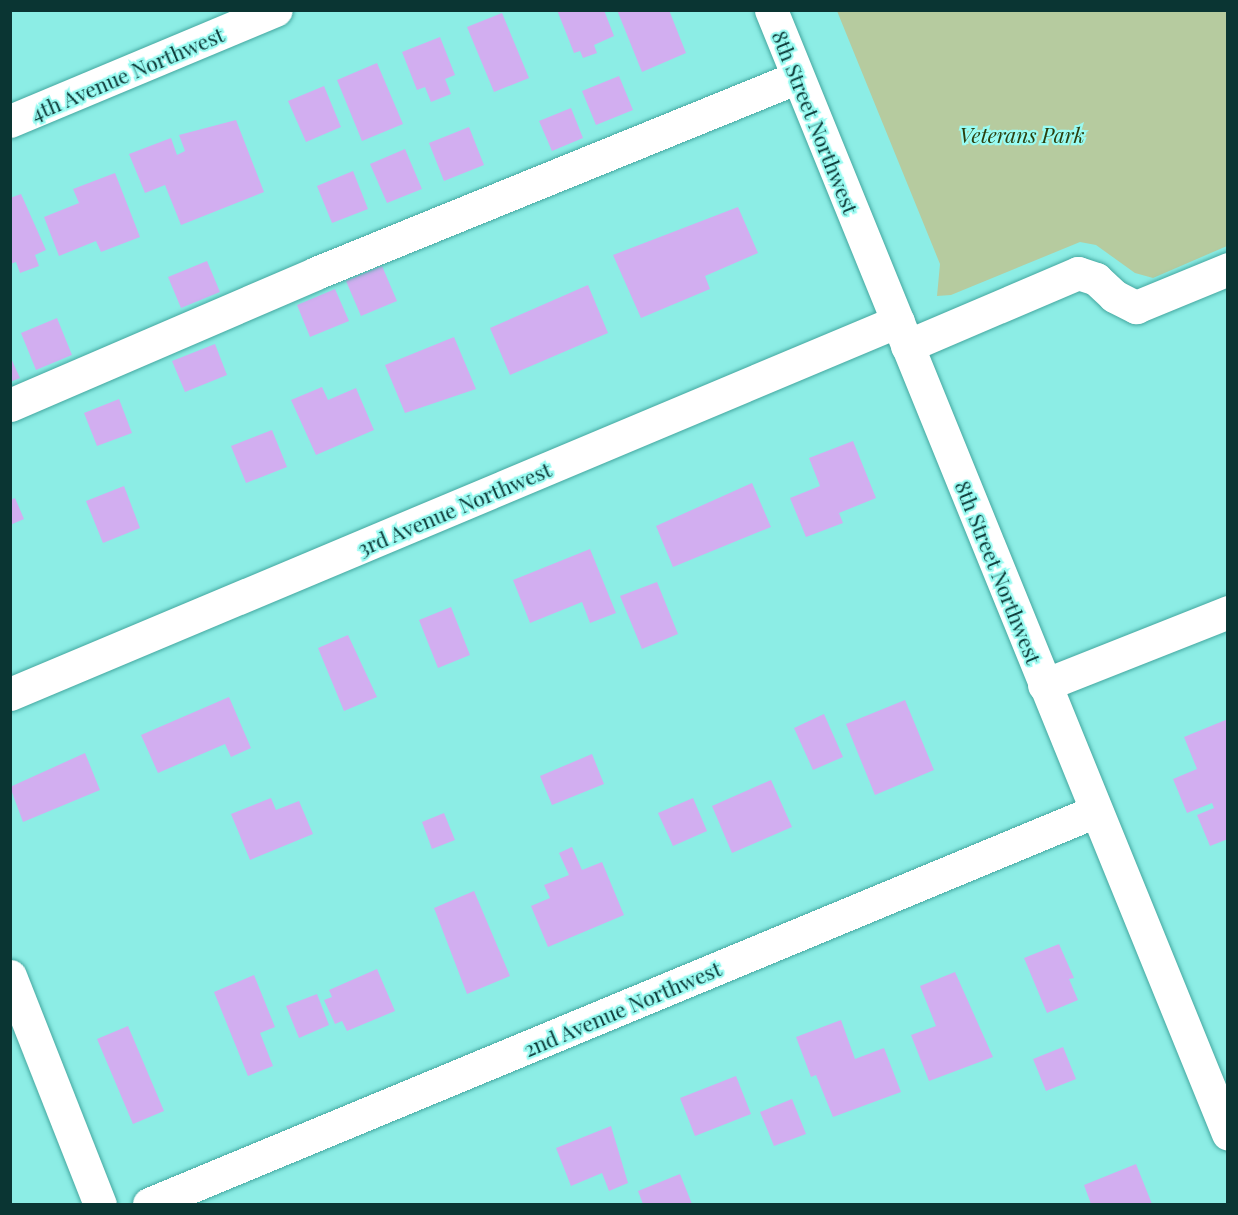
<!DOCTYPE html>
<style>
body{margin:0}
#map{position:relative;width:1238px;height:1215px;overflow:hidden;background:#8cede5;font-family:"Playfair Display",serif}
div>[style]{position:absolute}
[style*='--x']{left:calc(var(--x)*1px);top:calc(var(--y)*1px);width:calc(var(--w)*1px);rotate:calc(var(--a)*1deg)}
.green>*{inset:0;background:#b6cb9f}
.building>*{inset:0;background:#d2aef0}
.roads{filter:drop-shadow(0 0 2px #44a7a0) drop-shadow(0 0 2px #44a7a0)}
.minor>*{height:33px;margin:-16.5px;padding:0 16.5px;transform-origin:16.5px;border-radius:16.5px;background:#fff}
span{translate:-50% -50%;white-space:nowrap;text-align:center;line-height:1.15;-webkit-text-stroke:4.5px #9afbf2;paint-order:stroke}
.street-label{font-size:21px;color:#0a3533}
.park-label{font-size:21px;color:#2b3e0d;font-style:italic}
.frame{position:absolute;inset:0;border:12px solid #0a3533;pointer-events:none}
</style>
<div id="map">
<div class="green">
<div style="clip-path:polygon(837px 11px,1227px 11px,1227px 246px,1153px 278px,1135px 273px,1096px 245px,1080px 242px,951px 295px,937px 296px,940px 264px)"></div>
</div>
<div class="building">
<div style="clip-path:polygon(557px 10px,604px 10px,614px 36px,594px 45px,597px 53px,583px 58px,580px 51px,574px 53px)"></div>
<div style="clip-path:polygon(617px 10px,669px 10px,686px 53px,642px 72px)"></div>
<div style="clip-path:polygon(502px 13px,529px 78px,494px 92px,467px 27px)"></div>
<div style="clip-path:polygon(440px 37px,455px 75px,445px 79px,451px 94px,431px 102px,425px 87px,417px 90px,402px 52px)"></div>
<div style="clip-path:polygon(377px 63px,403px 124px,362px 141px,337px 80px)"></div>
<div style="clip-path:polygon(619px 76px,633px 110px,596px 125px,582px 91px)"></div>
<div style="clip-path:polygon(324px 86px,341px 127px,306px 142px,288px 101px)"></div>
<div style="clip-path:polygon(571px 108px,583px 138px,552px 151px,539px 121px)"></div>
<div style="clip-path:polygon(236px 120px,264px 192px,181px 225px,165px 185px,145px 193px,129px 154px,171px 138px,177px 155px,185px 151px,179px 135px)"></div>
<div style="clip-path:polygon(469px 127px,484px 165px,444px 181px,429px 143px)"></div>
<div style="clip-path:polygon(405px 149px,422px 189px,387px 203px,370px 164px)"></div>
<div style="clip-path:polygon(353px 171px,368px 209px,332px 223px,317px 186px)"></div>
<div style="clip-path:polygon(115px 173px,140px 237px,101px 252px,96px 241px,59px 256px,44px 217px,79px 203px,73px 189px)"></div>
<div style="clip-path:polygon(21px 194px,46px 250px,35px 255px,39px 266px,20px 273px,16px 262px,10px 264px,10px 198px)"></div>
<div style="clip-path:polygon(738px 207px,758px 253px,705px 276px,710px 289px,641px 318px,613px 255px)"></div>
<div style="clip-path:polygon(207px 261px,220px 292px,181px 308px,168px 277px)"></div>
<div style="clip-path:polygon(382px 266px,397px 301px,361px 316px,346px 281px)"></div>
<div style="clip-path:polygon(588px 285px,608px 333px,510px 375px,490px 328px)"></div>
<div style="clip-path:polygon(335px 289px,349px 321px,310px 337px,297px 305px)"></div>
<div style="clip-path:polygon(57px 318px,72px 355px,36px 370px,21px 333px)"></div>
<div style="clip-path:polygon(454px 337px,476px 389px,405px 413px,385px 365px)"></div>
<div style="clip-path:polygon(215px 344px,227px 375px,185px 392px,172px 361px)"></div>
<div style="clip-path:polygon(10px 356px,20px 378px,10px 382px)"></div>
<div style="clip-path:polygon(322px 387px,328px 400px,356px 388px,374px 430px,316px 455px,291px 400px)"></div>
<div style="clip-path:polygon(119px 399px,132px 433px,97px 446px,84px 413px)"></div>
<div style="clip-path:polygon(272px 430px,287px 467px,246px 483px,231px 446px)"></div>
<div style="clip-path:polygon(853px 441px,876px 498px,839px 513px,843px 523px,806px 537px,790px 498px,820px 486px,809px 458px)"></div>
<div style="clip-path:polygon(752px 483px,771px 527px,673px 567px,656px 526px)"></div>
<div style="clip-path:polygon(124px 486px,140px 528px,103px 543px,86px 501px)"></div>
<div style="clip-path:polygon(15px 498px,24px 519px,10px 525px,10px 500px)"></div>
<div style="clip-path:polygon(590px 549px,616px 613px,590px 623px,582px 602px,530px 623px,513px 580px)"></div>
<div style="clip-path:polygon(657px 582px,678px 634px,642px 649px,620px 596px)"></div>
<div style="clip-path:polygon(451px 607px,470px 655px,438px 668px,419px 620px)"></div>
<div style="clip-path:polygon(348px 635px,377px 697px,344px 711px,318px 648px)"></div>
<div style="clip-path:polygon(229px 697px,251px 748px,231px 757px,225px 744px,158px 773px,141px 735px)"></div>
<div style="clip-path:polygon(905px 700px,934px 770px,875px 795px,846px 724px)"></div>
<div style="clip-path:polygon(824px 714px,843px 757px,813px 770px,794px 728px)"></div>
<div style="clip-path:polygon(1228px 719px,1228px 839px,1210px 846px,1197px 815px,1214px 808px,1212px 803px,1187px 813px,1173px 779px,1197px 769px,1184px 737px)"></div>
<div style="clip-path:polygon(85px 753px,100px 790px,23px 822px,10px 787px)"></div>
<div style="clip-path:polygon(592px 754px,604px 784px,552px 805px,540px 776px)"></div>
<div style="clip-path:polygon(771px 780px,792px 827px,732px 853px,712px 806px)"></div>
<div style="clip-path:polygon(271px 798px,276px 810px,299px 801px,313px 834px,250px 860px,231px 814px)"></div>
<div style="clip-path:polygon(693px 798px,707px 831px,673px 846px,658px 813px)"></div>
<div style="clip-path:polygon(444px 813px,455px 840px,432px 849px,422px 822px)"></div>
<div style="clip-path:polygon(572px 847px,582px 870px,602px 862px,624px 915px,548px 947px,531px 906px,550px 898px,544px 885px,569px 875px,559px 853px)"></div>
<div style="clip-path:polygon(474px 891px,510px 976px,467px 994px,434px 908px)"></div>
<div style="clip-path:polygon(1059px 944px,1074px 978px,1069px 979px,1078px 1000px,1047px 1013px,1024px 958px)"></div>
<div style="clip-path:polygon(377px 969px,395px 1011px,347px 1031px,342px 1021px,335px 1024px,324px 1000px,332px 997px,329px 990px)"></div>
<div style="clip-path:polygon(955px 972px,993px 1057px,929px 1081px,911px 1035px,936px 1026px,920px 986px)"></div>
<div style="clip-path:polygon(254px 975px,275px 1027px,260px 1033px,273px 1066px,248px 1076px,214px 992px)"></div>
<div style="clip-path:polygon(317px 994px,329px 1025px,299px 1038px,286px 1006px)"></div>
<div style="clip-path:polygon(841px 1020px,855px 1059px,884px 1048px,901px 1092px,833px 1117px,816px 1075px,811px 1077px,796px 1037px)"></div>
<div style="clip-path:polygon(128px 1026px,164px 1111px,133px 1124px,97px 1039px)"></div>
<div style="clip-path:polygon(1063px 1047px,1076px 1079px,1046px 1091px,1033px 1059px)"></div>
<div style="clip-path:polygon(736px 1076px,751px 1114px,695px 1136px,680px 1098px)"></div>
<div style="clip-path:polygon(792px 1099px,806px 1134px,774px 1146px,760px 1112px)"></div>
<div style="clip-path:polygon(611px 1126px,628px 1183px,609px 1191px,602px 1173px,571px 1186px,556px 1148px)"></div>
<div style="clip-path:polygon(1136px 1164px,1152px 1204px,1091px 1204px,1084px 1185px)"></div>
<div style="clip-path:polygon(680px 1174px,692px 1204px,643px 1204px,638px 1191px)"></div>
</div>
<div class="roads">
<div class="minor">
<div style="--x:771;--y:10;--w:1213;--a:67.87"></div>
<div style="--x:10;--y:121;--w:288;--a:-22.7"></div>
<div style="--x:907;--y:346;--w:186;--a:-23.1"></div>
<div style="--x:1078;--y:273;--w:19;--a:18"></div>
<div style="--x:1096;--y:279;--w:25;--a:43"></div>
<div style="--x:1114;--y:296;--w:25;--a:27"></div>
<div style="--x:1136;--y:307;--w:100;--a:-22.4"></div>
<div style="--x:10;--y:405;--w:333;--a:-23.3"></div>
<div style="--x:316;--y:273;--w:520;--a:-22.13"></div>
<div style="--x:1044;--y:685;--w:198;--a:-21.6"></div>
<div style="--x:10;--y:694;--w:963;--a:-22.78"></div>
<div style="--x:10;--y:976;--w:245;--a:68.5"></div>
<div style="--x:149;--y:1204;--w:1025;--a:-22.54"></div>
</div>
</div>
<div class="street-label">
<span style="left:127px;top:73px;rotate:-23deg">4th Avenue Northwest</span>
<span style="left:816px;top:122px;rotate:68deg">8th Street Northwest</span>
<span style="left:454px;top:508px;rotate:-23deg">3rd Avenue Northwest</span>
<span style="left:999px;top:572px;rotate:68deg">8th Street Northwest</span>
<span style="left:622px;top:1008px;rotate:-23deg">2nd Avenue Northwest</span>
</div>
<div class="park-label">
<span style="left:1022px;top:134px">Veterans Park</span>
</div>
<div class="frame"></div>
</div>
